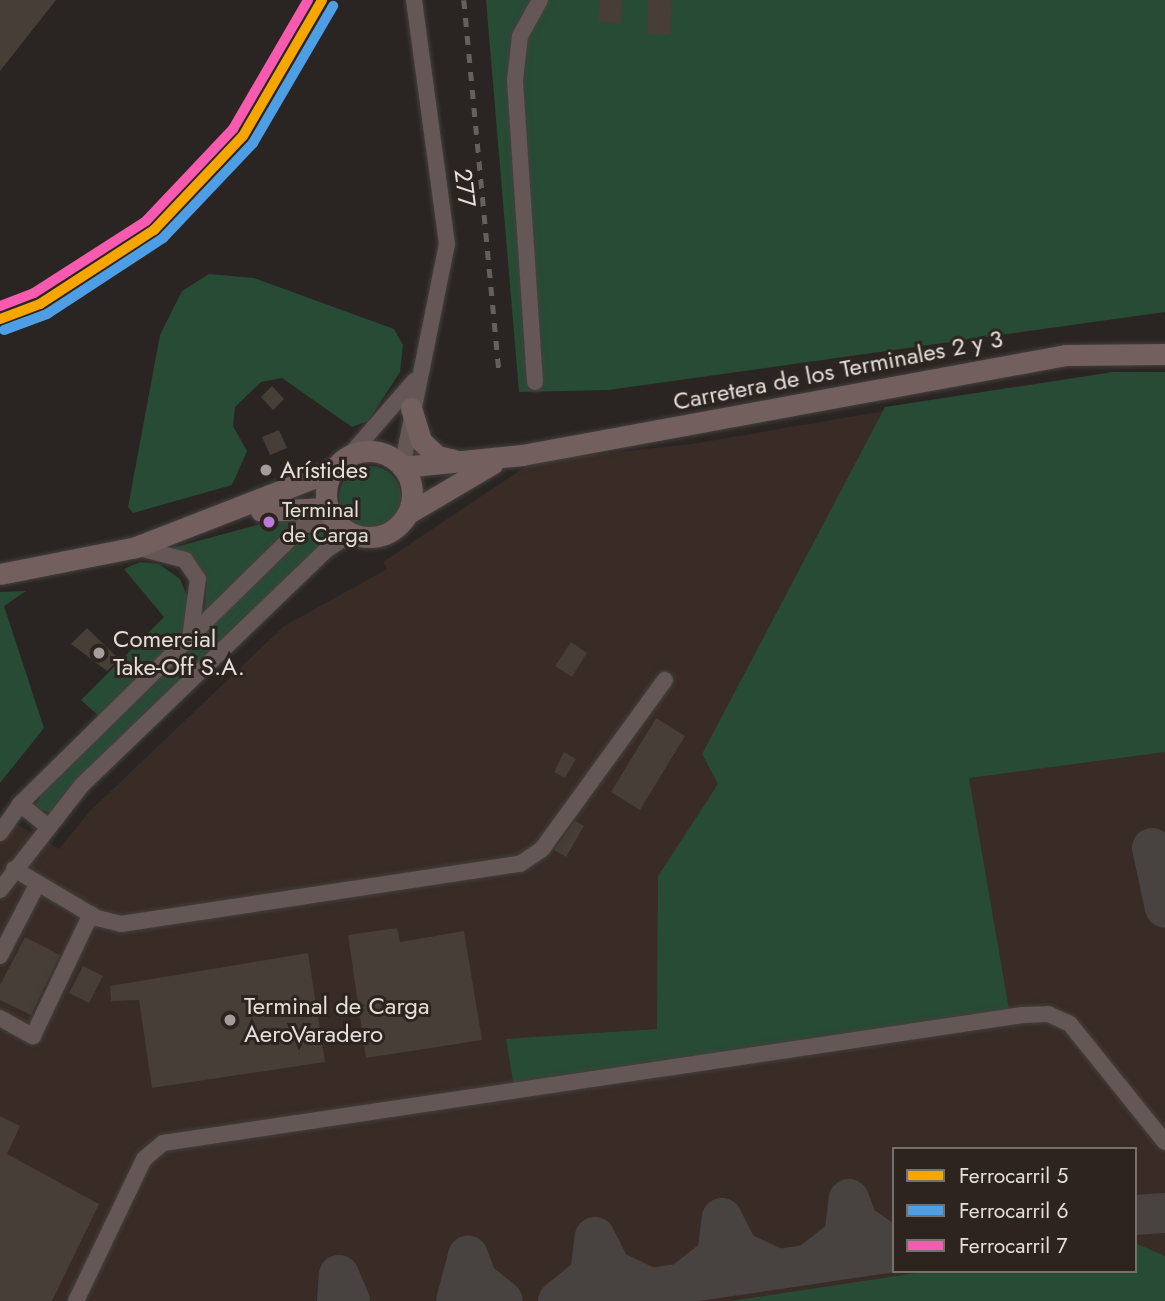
<!DOCTYPE html>
<meta charset="utf-8">
<style>
body{margin:0}
#map{position:relative;width:1165px;height:1301px;overflow:hidden;background:#2a2523;font-family:Jost,sans-serif}
div>[style]{position:absolute}
[style*='--x']{left:calc(var(--x)*1px);top:calc(var(--y)*1px);width:calc(var(--w)*1px);rotate:calc(var(--a)*1deg)}
.built>*{inset:0;background:#392b25}
.green>*{inset:0;background:#274b35}
.round{border-radius:50%}
.taxiway>*{height:40px;margin:-20px;padding:0 20px;transform-origin:20px;border-radius:20px;background:#484240}
.building>*{inset:0;background:#463e37}
.roads{filter:drop-shadow(0 0 2px #43403e) drop-shadow(0 0 2px #43403e)}
.minor>*{height:16px;margin:-8px;padding:0 8px;transform-origin:8px;border-radius:8px;background:#645756}
.major>*{height:21px;margin:-10.5px;padding:0 10.5px;transform-origin:10.5px;border-radius:10.5px;background:#73605e}
.major>.ring{margin:-10.5px;padding:0;box-sizing:content-box;background:none;border:21px solid #73605e;border-radius:50%}
.rail>*{height:4.5px;margin-top:-2.25px;transform-origin:0;background:repeating-linear-gradient(90deg,#675f5e 0 9px,transparent 0 18px)}
.rail-1>*{height:10px;margin:-5px;padding:0 5px;transform-origin:5px;border-radius:5px;background:#f7a600}
.rail-2>*{height:10px;margin:-5px;padding:0 5px;transform-origin:5px;border-radius:5px;background:#4d9ee5}
.rail-3>*{height:10px;margin:-5px;padding:0 5px;transform-origin:5px;border-radius:5px;background:#f75aaf}
.dots>*{width:19px;height:19px;translate:-50% -50%;box-sizing:border-box;border:4px solid #2d2420;border-radius:50%}
span{translate:-50% -50%;white-space:nowrap;text-align:center;line-height:1.15;-webkit-text-stroke:6px #2d2420;paint-order:stroke}
.bus-label{font-size:22px;color:#e5dfdc}
.left{translate:0 -50%;text-align:left}
.street-label{font-size:24px;color:#e5dfdc}
.poi-label{font-size:24px;color:#e5dfdc}
.legend{position:absolute;left:892px;top:1147px;width:245px;height:126px;box-sizing:border-box;background:#2d2420;border:2px solid #776f6b;margin:0;padding:9px 12px;list-style:none;font-size:21px;color:#e5dfdc}
.legend li{display:flex;align-items:center;gap:14px;height:35px}
.legend b{width:35px;border:2px solid #776f6b}
</style>
<div id="map">
<div class="built">
<div style="clip-path:polygon(evenodd,1113px 372px,1165px 372px,1165px 1301px,0 1301px,0 814px,59px 849px,91px 810px,284px 626px,387px 569px,383px 562px,534px 461px,692px 444px,1113px 372px,894px 1149px,1135px 1149px,1135px 1271px,894px 1271px,894px 1149px)"></div>
</div>
<div class="green">
<div style="clip-path:polygon(486px 0,1165px 0,1165px 312px,608px 390px,519px 392px)"></div>
<div style="clip-path:polygon(209px 274px,254px 278px,394px 329px,403px 345px,400px 372px,368px 421px,352px 427px,282px 378px,261px 382px,235px 407px,233px 426px,247px 451px,232px 485px,133px 513px,128px 507px,160px 335px,182px 291px)"></div>
<div style="clip-path:polygon(1113px 372px,1165px 372px,1165px 752px,969px 778px,1010px 1015px,514px 1087px,506px 1039px,657px 1029px,658px 876px,718px 784px,702px 754px,885px 407px)"></div>
<div class="round" style="left:339px;top:466px;width:62px;height:62px"></div>
<div style="clip-path:polygon(301px 513px,204px 617px,207px 581px,189px 558px,172px 548px)"></div>
<div style="clip-path:polygon(323px 526px,324px 541px,50px 813px,35px 807px,44px 788px,311px 529px)"></div>
<div style="clip-path:polygon(140px 562px,159px 564px,180px 579px,190px 603px,186px 628px,101px 718px,81px 700px,164px 617px,124px 569px)"></div>
<div style="clip-path:polygon(26px 591px,4px 606px,44px 728px,0 783px,0 592px)"></div>
<div style="clip-path:polygon(1135px 1243px,1165px 1256px,1165px 1301px,731px 1301px,929px 1271px,1135px 1271px)"></div>
</div>
<div class="taxiway">
<div style="--x:1152;--y:848;--w:61;--a:77.8"></div>
<div style="--x:1135;--y:1215;--w:30;--a:-4"></div>
<div style="--x:809;--y:1264;--w:44;--a:-37.6"></div>
<div style="--x:844;--y:1237;--w:38;--a:-83"></div>
<div style="--x:849;--y:1199;--w:26;--a:69"></div>
<div style="--x:858;--y:1223;--w:44;--a:34.8"></div>
<div style="--x:682;--y:1283;--w:44;--a:-37.6"></div>
<div style="--x:717;--y:1256;--w:38;--a:-83"></div>
<div style="--x:722;--y:1218;--w:37;--a:63"></div>
<div style="--x:739;--y:1251;--w:43;--a:24.8"></div>
<div style="--x:337;--y:1301;--w:26;--a:-86"></div>
<div style="--x:339;--y:1275;--w:28;--a:67"></div>
<div style="--x:456;--y:1301;--w:47;--a:-75.1"></div>
<div style="--x:468;--y:1256;--w:26;--a:69"></div>
<div style="--x:477;--y:1280;--w:33;--a:39"></div>
<div style="--x:558;--y:1301;--w:41;--a:-39.1"></div>
<div style="--x:590;--y:1275;--w:38;--a:-83"></div>
<div style="--x:595;--y:1237;--w:37;--a:63"></div>
<div style="--x:612;--y:1270;--w:43;--a:24.8"></div>
<div style="--x:562;--y:1301;--w:336;--a:-8.4"></div>
</div>
<div class="building">
<div style="clip-path:polygon(0 0,56px 0,0 71px)"></div>
<div style="clip-path:polygon(600px 0,623px 0,621px 24px,598px 22px)"></div>
<div style="clip-path:polygon(648px 0,672px 0,670px 35px,647px 34px)"></div>
<div style="clip-path:polygon(272px 386px,284px 399px,273px 410px,261px 397px)"></div>
<div style="clip-path:polygon(279px 430px,287px 448px,270px 455px,262px 437px)"></div>
<div style="clip-path:polygon(87px 628px,119px 659px,107px 671px,71px 644px)"></div>
<div style="clip-path:polygon(571px 642px,587px 653px,572px 677px,555px 666px)"></div>
<div style="clip-path:polygon(656px 718px,685px 736px,640px 810px,611px 792px)"></div>
<div style="clip-path:polygon(564px 752px,576px 759px,565px 778px,554px 772px)"></div>
<div style="clip-path:polygon(575px 821px,584px 826px,566px 857px,554px 850px)"></div>
<div style="clip-path:polygon(397px 928px,400px 942px,464px 931px,482px 1040px,366px 1058px,348px 935px)"></div>
<div style="clip-path:polygon(25px 937px,60px 955px,31px 1015px,0 1000px,0 985px)"></div>
<div style="clip-path:polygon(308px 953px,325px 1062px,152px 1088px,139px 1000px,111px 1001px,110px 986px)"></div>
<div style="clip-path:polygon(83px 966px,103px 976px,89px 1003px,69px 993px)"></div>
<div style="clip-path:polygon(0 1116px,20px 1126px,7px 1154px,99px 1204px,52px 1301px,0 1301px)"></div>
</div>
<div class="roads">
<div class="minor">
<div style="--x:535;--y:382;--w:303;--a:-93.8"></div>
<div style="--x:515;--y:80;--w:44;--a:-83.5"></div>
<div style="--x:520;--y:36;--w:41;--a:-60.9"></div>
<div style="--x:350;--y:455;--w:98;--a:-49.1"></div>
<div style="--x:402;--y:467;--w:227;--a:-78.6"></div>
<div style="--x:447;--y:244;--w:246;--a:-97.7"></div>
<div style="--x:139;--y:548;--w:48;--a:14.6"></div>
<div style="--x:185;--y:560;--w:23;--a:56"></div>
<div style="--x:198;--y:579;--w:60;--a:97.7"></div>
<div style="--x:20;--y:804;--w:35;--a:39"></div>
<div style="--x:0;--y:833;--w:35;--a:-55"></div>
<div style="--x:20;--y:804;--w:395;--a:-44.5"></div>
<div style="--x:302;--y:527;--w:31;--a:-25"></div>
<div style="--x:14;--y:869;--w:96;--a:30.6"></div>
<div style="--x:97;--y:918;--w:25;--a:14"></div>
<div style="--x:121;--y:924;--w:403;--a:-8.6"></div>
<div style="--x:520;--y:864;--w:27;--a:-34"></div>
<div style="--x:542;--y:849;--w:209;--a:-54"></div>
<div style="--x:0;--y:890;--w:133;--a:-52"></div>
<div style="--x:82;--y:785;--w:339;--a:-43.9"></div>
<div style="--x:326;--y:550;--w:30;--a:-33"></div>
<div style="--x:0;--y:956;--w:80;--a:-62.5"></div>
<div style="--x:0;--y:1018;--w:38;--a:29"></div>
<div style="--x:33;--y:1036;--w:135;--a:-64.6"></div>
<div style="--x:76;--y:1301;--w:157;--a:-64.4"></div>
<div style="--x:144;--y:1159;--w:25;--a:-40"></div>
<div style="--x:163;--y:1143;--w:869;--a:-8.47"></div>
<div style="--x:1023;--y:1015;--w:25;--a:-2"></div>
<div style="--x:1048;--y:1014;--w:24;--a:24"></div>
<div style="--x:1070;--y:1024;--w:151;--a:51.2"></div>
</div>
<div class="major">
<div style="--x:411;--y:408;--w:34;--a:73"></div>
<div style="--x:421;--y:441;--w:22;--a:43"></div>
<div style="--x:437;--y:456;--w:17;--a:13"></div>
<div class="ring" style="left:326px;top:451px;width:65px;height:65px"></div>
<div style="--x:402;--y:467;--w:121;--a:-5.7"></div>
<div style="--x:522;--y:455;--w:553;--a:-10.42"></div>
<div style="--x:1066;--y:355;--w:99;--a:-0.6"></div>
<div style="--x:261;--y:511;--w:67;--a:-2.6"></div>
<div style="--x:407;--y:514;--w:99;--a:-30.5"></div>
<div style="--x:0;--y:574;--w:139;--a:-11.2"></div>
<div style="--x:136;--y:547;--w:212;--a:-21.3"></div>
</div>
</div>
<div class="rail">
<div style="--x:464;--y:0;--w:374;--a:84.6"></div>
</div>
<div class="rail-1">
<div style="--x:0;--y:319;--w:43;--a:-20.6"></div>
<div style="--x:40;--y:304;--w:136;--a:-33"></div>
<div style="--x:154;--y:230;--w:129;--a:-46.6"></div>
<div style="--x:243;--y:136;--w:157;--a:-59.8"></div>
</div>
<div class="rail-2">
<div style="--x:4;--y:330;--w:46;--a:-20.4"></div>
<div style="--x:47;--y:314;--w:139;--a:-33.2"></div>
<div style="--x:163;--y:238;--w:131;--a:-46.5"></div>
<div style="--x:253;--y:143;--w:159;--a:-59.7"></div>
</div>
<div class="rail-3">
<div style="--x:0;--y:306;--w:36;--a:-21"></div>
<div style="--x:34;--y:293;--w:133;--a:-32.7"></div>
<div style="--x:146;--y:221;--w:127;--a:-46.6"></div>
<div style="--x:233;--y:129;--w:149;--a:-59.8"></div>
</div>
<div class="dots">
<div style="left:266px;top:470px;background:#a49e9b"></div>
<div style="left:269px;top:522px;background:#bd7bd9"></div>
<div style="left:99px;top:653px;background:#a49e9b"></div>
<div style="left:230px;top:1020px;background:#a49e9b"></div>
</div>
<div class="bus-label">
<span class="left" style="left:282px;top:522px">Terminal<br>de Carga</span>
</div>
<div class="street-label">
<span style="left:465px;top:188px;rotate:83deg">277</span>
<span style="left:838px;top:370px;rotate:-11deg">Carretera de los Terminales 2 y 3</span>
</div>
<div class="poi-label">
<span class="left" style="left:280px;top:470px">Arístides</span>
<span class="left" style="left:113px;top:653px">Comercial<br>Take-Off S.A.</span>
<span class="left" style="left:244px;top:1020px">Terminal de Carga<br>AeroVaradero</span>
</div>
<ul class="legend">
<li><b style="height:9px;background:#f7a600"></b>Ferrocarril 5</li>
<li><b style="height:9px;background:#4d9ee5"></b>Ferrocarril 6</li>
<li><b style="height:9px;background:#f75aaf"></b>Ferrocarril 7</li>
</ul>
</div>
